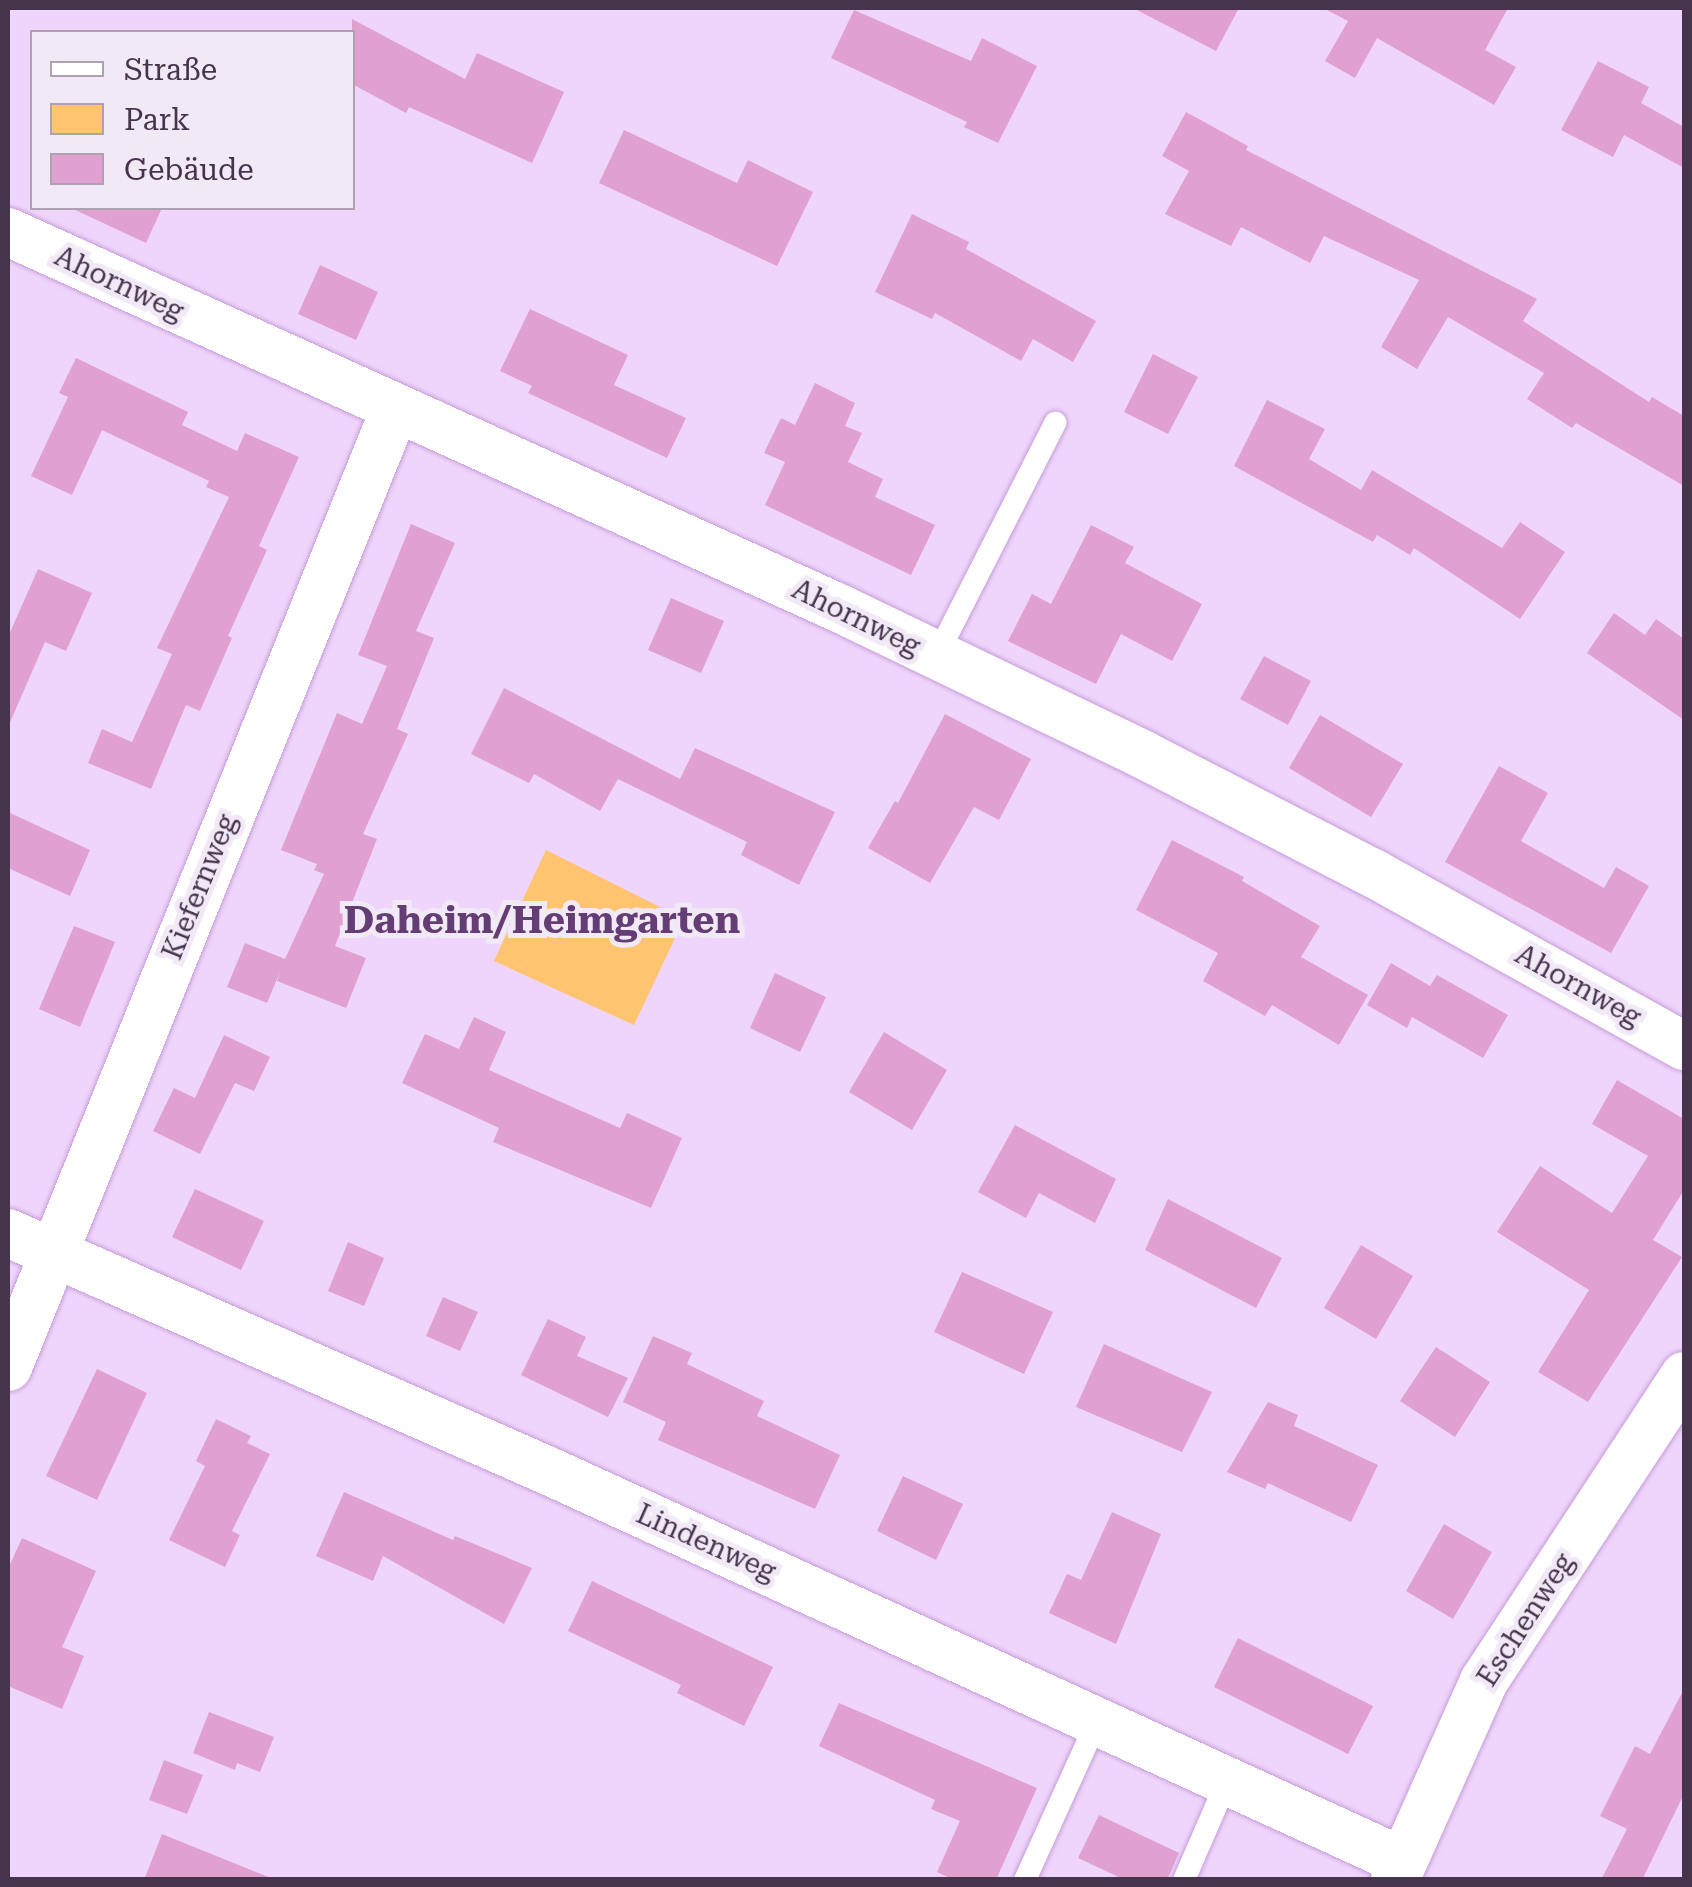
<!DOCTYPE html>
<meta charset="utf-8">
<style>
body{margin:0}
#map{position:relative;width:1692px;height:1887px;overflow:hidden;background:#efd5fb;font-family:"Roboto Serif",serif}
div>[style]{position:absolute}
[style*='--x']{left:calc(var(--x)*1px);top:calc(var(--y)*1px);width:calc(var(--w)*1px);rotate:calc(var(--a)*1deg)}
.green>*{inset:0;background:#ffc470}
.building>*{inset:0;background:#e0a1d1}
.roads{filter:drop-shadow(0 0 2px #c69cd9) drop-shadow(0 0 2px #c69cd9)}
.service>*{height:22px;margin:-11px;padding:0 11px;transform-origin:11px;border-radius:11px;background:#fff}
.minor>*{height:48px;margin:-24px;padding:0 24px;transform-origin:24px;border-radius:24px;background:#fff}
span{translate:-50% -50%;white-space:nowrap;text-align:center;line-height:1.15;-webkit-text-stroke:10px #f2e9f6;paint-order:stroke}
.street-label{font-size:28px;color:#46344d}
.district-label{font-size:38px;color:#643d74;font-weight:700}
.frame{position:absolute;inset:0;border:10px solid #46344d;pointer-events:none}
.legend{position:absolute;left:30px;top:30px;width:325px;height:180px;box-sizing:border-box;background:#f2e9f6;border:2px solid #ada1b2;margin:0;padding:12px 18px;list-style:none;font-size:30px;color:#46344d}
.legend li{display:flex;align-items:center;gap:20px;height:50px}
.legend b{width:50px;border:2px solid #ada1b2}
</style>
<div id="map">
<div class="green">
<div style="clip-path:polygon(546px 850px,684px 919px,634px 1025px,494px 961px)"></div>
</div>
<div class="building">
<div style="clip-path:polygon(1133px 8px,1239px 8px,1216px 51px)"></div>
<div style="clip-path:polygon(1323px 8px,1508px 8px,1485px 50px,1516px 67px,1494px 105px,1377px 38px,1355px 78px,1325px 61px,1348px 21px)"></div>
<div style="clip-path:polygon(854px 10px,971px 61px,982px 38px,1037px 66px,998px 143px,964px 127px,967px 122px,831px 58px)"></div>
<div style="clip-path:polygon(352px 19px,465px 79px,477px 53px,564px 92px,532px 163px,409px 107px,406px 113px,352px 84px)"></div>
<div style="clip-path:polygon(1598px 61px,1649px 87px,1641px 103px,1684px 127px,1684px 168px,1624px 135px,1613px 157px,1561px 130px)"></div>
<div style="clip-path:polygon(1186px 112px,1248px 146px,1246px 150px,1537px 299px,1523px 321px,1649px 402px,1652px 397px,1684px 416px,1684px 486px,1576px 423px,1572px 428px,1527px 399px,1544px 373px,1448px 317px,1417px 369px,1381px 347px,1419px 280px,1324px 236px,1310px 263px,1241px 227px,1231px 246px,1165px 214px,1189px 171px,1162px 156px)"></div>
<div style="clip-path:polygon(624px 130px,737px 183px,748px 160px,813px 192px,777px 266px,599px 183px)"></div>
<div style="clip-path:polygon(71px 208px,162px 208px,146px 243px)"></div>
<div style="clip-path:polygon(912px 214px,969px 242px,966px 249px,1096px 321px,1073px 362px,1033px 339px,1021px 361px,935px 313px,932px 319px,875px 292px)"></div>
<div style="clip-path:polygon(320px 265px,378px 292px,356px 340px,298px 314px)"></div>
<div style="clip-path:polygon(530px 309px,628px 355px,614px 385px,686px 418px,667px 458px,528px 393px,532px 386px,500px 371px)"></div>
<div style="clip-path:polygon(1153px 354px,1198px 377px,1168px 434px,1124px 412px)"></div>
<div style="clip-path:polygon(76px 358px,188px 412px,182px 425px,237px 451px,245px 433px,299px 457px,259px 546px,267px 550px,228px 636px,232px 638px,200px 711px,186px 705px,151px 789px,88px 763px,102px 729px,132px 742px,172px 654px,157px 648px,229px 497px,206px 487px,209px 481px,102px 430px,72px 495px,31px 476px,68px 397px,59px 393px)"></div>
<div style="clip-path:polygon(815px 383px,855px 403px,845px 426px,862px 433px,848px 462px,883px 479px,875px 497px,935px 525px,911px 575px,765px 505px,785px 462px,764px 453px,781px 418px,795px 425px)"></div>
<div style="clip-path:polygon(1267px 400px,1325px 429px,1309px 459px,1361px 490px,1372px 470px,1502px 548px,1520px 522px,1565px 552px,1520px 619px,1414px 548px,1410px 555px,1377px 535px,1373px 542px,1234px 466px)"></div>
<div style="clip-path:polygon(411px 524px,455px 543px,416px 631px,434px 638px,397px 729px,408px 734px,363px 834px,377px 839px,335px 946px,366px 958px,346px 1008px,277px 981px,280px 972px,267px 1003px,227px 987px,245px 943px,285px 959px,324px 874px,314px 870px,317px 864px,281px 850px,337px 713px,362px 724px,387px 666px,358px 655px)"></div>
<div style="clip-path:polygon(1091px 525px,1134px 547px,1125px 563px,1202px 604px,1172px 661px,1121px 634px,1096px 684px,1008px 641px,1032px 594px,1051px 604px)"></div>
<div style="clip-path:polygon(38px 569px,92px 593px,66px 651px,45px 642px,8px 727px,8px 637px)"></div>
<div style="clip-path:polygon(671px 598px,724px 621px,701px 673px,648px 650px)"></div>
<div style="clip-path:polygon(1614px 613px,1645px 635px,1656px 619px,1684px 639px,1684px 720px,1587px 653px)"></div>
<div style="clip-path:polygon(1264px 656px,1311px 681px,1288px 725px,1240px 699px)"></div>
<div style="clip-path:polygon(504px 688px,680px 779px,695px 748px,835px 812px,799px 885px,741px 855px,747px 842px,618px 779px,600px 811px,534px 774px,529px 783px,471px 754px)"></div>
<div style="clip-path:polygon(945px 714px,1031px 759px,999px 820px,974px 807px,930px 883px,868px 848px,895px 801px,898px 803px)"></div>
<div style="clip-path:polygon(1320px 715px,1403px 764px,1371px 817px,1289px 768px)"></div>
<div style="clip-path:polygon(1499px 766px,1548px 793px,1521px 841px,1604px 888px,1616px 867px,1649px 886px,1611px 953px,1445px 862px)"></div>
<div style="clip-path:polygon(8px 812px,90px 850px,70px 896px,8px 868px)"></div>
<div style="clip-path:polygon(1172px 840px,1244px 877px,1242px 881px,1320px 926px,1301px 957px,1368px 995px,1339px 1045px,1272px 1005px,1265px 1016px,1203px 981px,1218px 953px,1136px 910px)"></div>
<div style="clip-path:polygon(74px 926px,115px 942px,80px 1027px,39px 1009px)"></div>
<div style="clip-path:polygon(1391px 963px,1430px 986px,1437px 975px,1508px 1015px,1483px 1058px,1412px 1017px,1407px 1028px,1367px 1005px)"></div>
<div style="clip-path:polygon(775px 973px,826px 997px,800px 1052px,750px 1028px)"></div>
<div style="clip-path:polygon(474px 1017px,506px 1032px,489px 1070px,620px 1128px,627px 1113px,682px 1138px,651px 1208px,493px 1142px,499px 1128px,402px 1083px,425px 1034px,459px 1049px)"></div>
<div style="clip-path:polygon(884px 1032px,947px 1070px,912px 1130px,849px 1092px)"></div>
<div style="clip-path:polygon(224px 1035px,270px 1057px,254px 1091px,235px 1083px,200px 1154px,153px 1131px,174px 1088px,195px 1098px)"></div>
<div style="clip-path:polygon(1617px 1080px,1684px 1119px,1684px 1190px,1653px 1240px,1682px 1257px,1588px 1402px,1538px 1372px,1589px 1290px,1497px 1232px,1540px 1166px,1612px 1213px,1648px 1156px,1592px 1124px)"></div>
<div style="clip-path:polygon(1015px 1125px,1116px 1179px,1095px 1223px,1039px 1193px,1026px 1218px,978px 1192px)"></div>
<div style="clip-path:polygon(195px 1189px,264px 1221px,241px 1270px,172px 1237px)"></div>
<div style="clip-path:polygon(1168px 1199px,1282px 1258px,1256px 1308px,1145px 1250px)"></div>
<div style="clip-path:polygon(348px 1242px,384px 1258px,364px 1306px,328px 1291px)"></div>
<div style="clip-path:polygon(1361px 1245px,1413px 1276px,1376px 1339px,1324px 1308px)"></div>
<div style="clip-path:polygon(962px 1272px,1053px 1312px,1024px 1374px,934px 1332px)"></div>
<div style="clip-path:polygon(443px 1297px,478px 1312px,460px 1351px,426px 1336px)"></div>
<div style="clip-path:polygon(548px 1319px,586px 1337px,577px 1356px,628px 1378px,608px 1417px,521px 1375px)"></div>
<div style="clip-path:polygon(653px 1336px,692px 1353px,687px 1364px,764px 1401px,757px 1416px,840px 1455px,815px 1509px,658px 1440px,666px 1422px,623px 1402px)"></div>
<div style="clip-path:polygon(1104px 1344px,1212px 1392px,1182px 1452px,1076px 1407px)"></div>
<div style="clip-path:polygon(1436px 1347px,1490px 1382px,1455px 1437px,1400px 1401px)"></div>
<div style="clip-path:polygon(97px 1369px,147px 1393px,97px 1500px,46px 1476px)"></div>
<div style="clip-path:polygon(1268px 1402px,1298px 1415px,1294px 1426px,1378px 1465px,1351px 1522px,1268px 1483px,1265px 1489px,1227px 1472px)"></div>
<div style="clip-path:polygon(216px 1419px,251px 1436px,247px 1443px,270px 1454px,232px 1531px,240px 1535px,225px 1567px,169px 1540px,205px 1466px,196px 1461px)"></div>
<div style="clip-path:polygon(903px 1476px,963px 1504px,936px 1560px,877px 1531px)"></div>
<div style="clip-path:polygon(344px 1492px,453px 1540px,455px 1536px,532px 1568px,504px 1624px,383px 1556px,373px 1581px,316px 1556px)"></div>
<div style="clip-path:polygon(1112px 1512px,1161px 1534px,1116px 1644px,1049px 1613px,1067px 1574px,1081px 1580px)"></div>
<div style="clip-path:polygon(1444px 1524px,1492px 1552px,1453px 1619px,1406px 1591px)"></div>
<div style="clip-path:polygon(22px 1538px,96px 1571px,62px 1647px,84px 1656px,62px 1709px,8px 1686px,8px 1569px)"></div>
<div style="clip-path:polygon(592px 1581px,773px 1667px,744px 1726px,677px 1693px,681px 1685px,568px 1631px)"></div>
<div style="clip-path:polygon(1238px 1638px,1373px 1706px,1348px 1754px,1214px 1687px)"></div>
<div style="clip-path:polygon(1684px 1689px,1684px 1794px,1642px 1880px,1601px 1880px,1627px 1829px,1600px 1816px,1635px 1746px,1650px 1754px)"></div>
<div style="clip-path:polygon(839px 1703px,1037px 1788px,996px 1880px,954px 1880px,937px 1872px,960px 1821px,931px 1809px,935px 1800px,819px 1746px)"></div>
<div style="clip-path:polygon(209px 1712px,274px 1737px,260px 1772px,237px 1763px,235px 1770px,193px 1753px)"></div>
<div style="clip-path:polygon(164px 1760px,203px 1775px,187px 1814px,149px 1800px)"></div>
<div style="clip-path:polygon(1099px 1815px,1179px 1853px,1167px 1880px,1125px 1880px,1078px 1858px)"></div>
<div style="clip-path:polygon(162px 1834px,271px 1878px,270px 1880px,144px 1880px)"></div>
</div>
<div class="roads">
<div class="service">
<div style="--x:936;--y:657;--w:263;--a:-63"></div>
<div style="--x:1025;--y:1880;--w:177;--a:-65.6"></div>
<div style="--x:1184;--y:1880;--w:110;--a:-66.5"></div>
</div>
<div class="minor">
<div style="--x:8;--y:232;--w:914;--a:24.35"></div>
<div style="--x:841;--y:609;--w:336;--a:25.7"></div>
<div style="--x:1144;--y:755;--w:258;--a:27.3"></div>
<div style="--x:1373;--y:873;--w:356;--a:29.1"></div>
<div style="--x:8;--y:1233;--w:593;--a:23.76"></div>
<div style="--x:551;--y:1472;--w:936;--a:24.57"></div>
<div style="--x:8;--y:1367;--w:1033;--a:-68"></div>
<div style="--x:1395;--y:1880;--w:218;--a:-65.9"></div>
<div style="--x:1484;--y:1681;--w:365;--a:-56.7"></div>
</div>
</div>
<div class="street-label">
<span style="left:119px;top:284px;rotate:25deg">Ahornweg</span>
<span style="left:856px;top:618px;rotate:26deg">Ahornweg</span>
<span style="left:200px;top:887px;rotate:-68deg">Kiefernweg</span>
<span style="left:1578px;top:986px;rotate:29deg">Ahornweg</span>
<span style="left:706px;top:1543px;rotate:24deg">Lindenweg</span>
<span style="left:1526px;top:1620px;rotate:-57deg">Eschenweg</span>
</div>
<div class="district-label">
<span style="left:542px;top:921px">Daheim/Heimgarten</span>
</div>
<div class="frame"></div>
<ul class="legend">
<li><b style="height:12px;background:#fff"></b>Straße</li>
<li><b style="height:28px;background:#ffc470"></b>Park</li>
<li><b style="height:28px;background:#e0a1d1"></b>Gebäude</li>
</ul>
</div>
